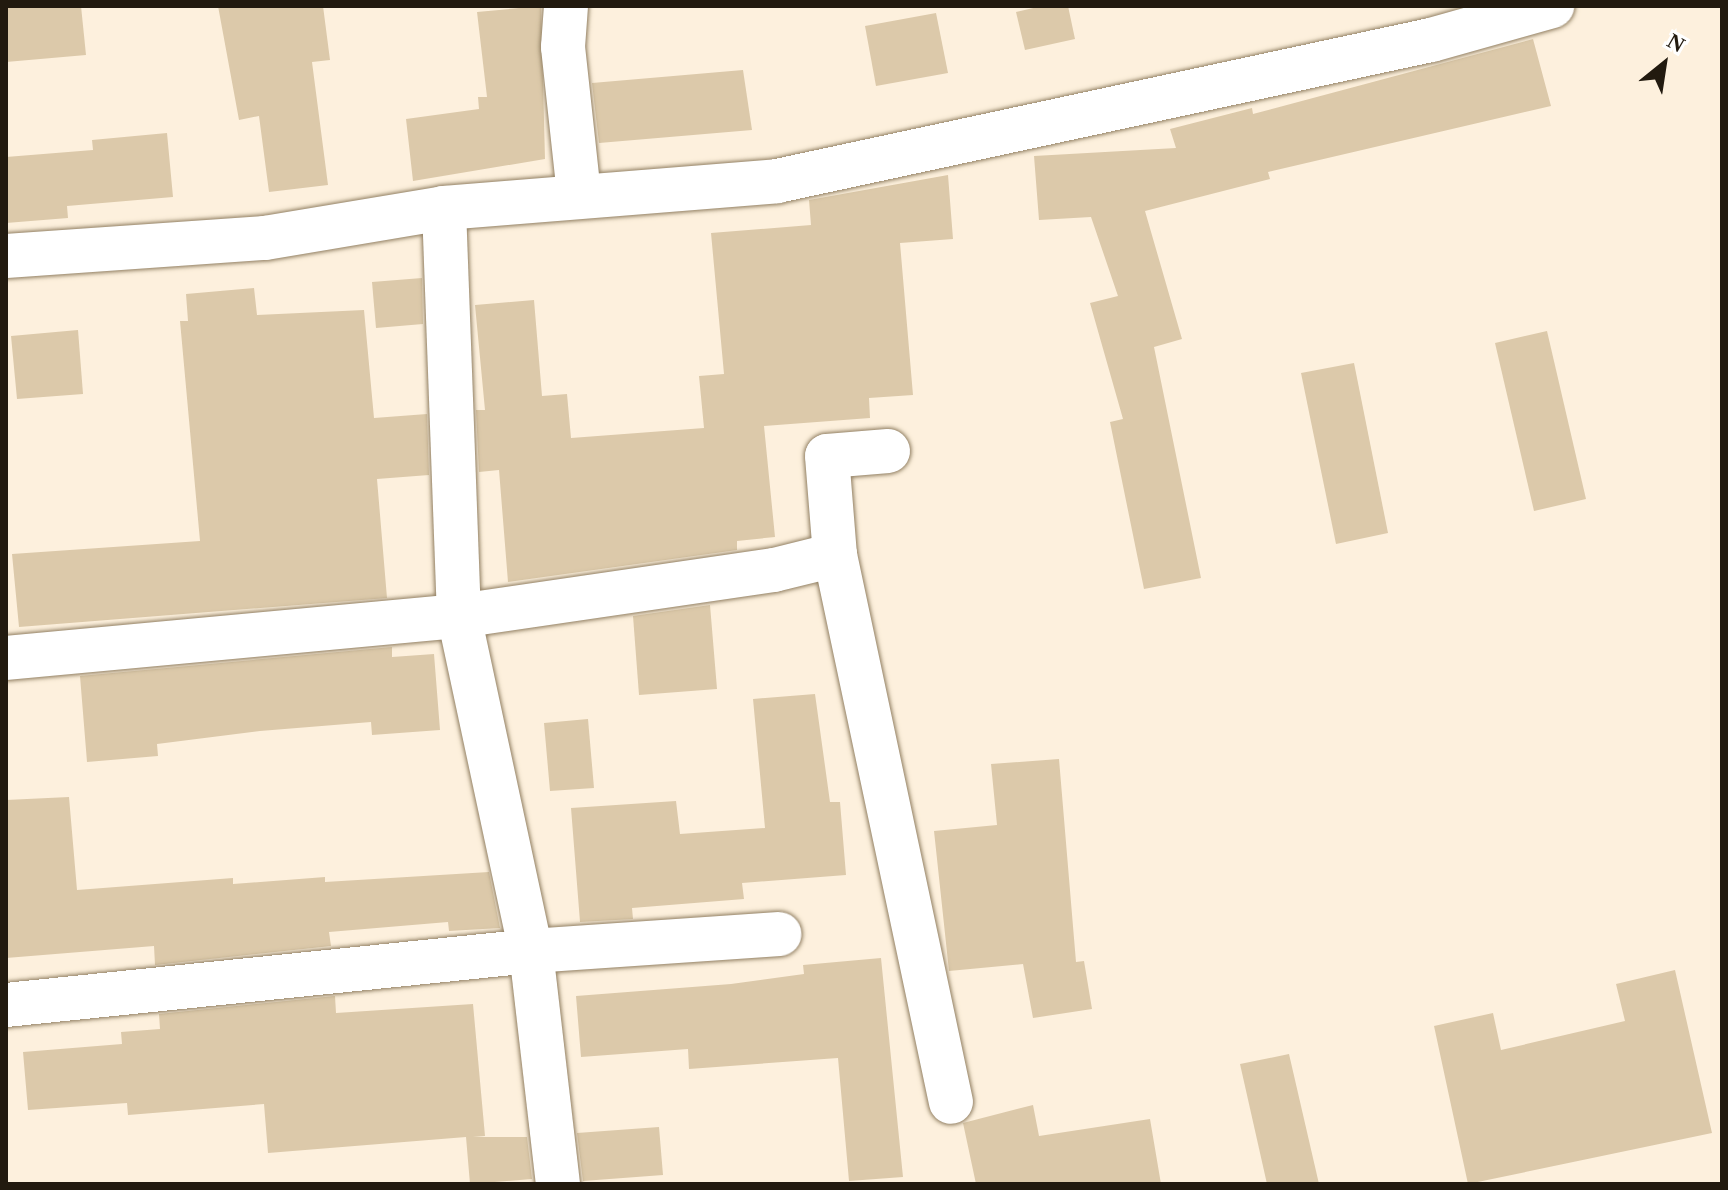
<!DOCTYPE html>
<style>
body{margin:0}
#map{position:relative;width:1728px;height:1190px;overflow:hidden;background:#fdf0dd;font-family:Georgia,serif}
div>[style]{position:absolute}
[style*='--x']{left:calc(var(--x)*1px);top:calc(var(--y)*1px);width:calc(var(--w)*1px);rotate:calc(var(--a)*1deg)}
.building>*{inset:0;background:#dcc9aa}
.roads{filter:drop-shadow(0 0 2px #928063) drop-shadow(0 0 2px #928063)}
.minor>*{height:44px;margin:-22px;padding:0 22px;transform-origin:22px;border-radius:22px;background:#fff}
span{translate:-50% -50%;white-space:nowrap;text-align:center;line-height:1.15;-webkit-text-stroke:6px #fff;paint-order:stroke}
.frame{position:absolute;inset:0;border:8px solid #221a0f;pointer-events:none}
.north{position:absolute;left:1624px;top:24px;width:80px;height:80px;-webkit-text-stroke:6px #fff;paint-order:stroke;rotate:30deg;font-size:22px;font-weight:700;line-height:32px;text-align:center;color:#221a0f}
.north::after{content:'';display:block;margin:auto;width:28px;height:36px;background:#221a0f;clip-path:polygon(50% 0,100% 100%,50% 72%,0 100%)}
</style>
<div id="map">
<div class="building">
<div style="clip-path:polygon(39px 6px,81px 6px,86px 55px,6px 62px,6px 8px)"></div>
<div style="clip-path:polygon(218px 6px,323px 6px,330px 60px,312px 62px,328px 185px,269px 192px,259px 116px,239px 120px)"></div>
<div style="clip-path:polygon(541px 6px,545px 159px,413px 181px,406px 119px,479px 109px,478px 97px,487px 97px,477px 12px)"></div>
<div style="clip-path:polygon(1042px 6px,1068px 6px,1075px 39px,1025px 50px,1016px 12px)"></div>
<div style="clip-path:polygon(936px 13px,948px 73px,876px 86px,865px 26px)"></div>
<div style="clip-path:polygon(1533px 39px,1551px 106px,1268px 172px,1270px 179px,1145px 211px,1182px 339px,1154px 347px,1201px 578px,1144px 589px,1110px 422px,1123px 419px,1090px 303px,1118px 296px,1091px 217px,1039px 220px,1034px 156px,1176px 148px,1170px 129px,1252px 108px,1253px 114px)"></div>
<div style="clip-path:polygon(743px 70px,752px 130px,599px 143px,592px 83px)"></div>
<div style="clip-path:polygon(167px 133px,173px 197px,67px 206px,68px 218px,6px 223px,6px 157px,93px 150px,92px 140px)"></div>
<div style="clip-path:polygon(948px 175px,953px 239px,900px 243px,913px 395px,869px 398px,870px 418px,764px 426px,775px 537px,737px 541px,737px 550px,508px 582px,499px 470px,479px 472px,476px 410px,485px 410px,475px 305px,534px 300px,542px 396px,567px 394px,571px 438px,704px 428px,699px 376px,724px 374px,711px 233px,811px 225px,809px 200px)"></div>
<div style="clip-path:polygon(422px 278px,423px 324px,376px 328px,372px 282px)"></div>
<div style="clip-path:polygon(254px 288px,257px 315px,364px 310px,374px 418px,427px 414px,429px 475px,377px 479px,387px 598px,19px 627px,12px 554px,200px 541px,180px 321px,188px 321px,186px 294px)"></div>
<div style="clip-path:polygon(78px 330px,83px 394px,17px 399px,11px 336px)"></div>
<div style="clip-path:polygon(1547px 331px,1586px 499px,1534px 511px,1495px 343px)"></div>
<div style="clip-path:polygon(1354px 363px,1388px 533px,1336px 544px,1301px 373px)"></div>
<div style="clip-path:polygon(710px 605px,717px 689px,639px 695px,633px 616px)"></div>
<div style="clip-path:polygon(392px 647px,392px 657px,434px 654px,440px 730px,372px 735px,371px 722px,260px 731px,157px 744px,158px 756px,87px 762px,80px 676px)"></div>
<div style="clip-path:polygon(815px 694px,830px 802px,840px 802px,846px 875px,742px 883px,744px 899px,632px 908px,633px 919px,580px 922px,571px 808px,676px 801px,680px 834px,765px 828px,753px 699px)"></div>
<div style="clip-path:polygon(588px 719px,594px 788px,550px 791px,544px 723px)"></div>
<div style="clip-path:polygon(1059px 759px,1076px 962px,1084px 961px,1092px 1009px,1033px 1018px,1023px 964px,949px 971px,934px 831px,997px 825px,991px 764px)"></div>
<div style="clip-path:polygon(69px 797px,77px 890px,233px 878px,233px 884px,325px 877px,325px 882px,489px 872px,500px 928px,449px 931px,448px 922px,329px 932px,331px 946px,155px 965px,154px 946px,6px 958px,6px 800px)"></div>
<div style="clip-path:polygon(881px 958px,903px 1177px,849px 1181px,838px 1058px,689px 1069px,688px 1049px,581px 1057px,576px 996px,731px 984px,804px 974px,803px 965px)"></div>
<div style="clip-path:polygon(1675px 970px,1712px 1133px,1468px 1184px,1434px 1026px,1493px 1013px,1501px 1050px,1625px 1021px,1616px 984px)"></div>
<div style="clip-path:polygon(335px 996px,336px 1013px,473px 1004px,485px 1136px,473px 1137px,527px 1137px,532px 1179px,470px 1184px,466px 1137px,268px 1153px,264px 1104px,128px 1115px,127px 1103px,28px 1110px,23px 1052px,122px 1044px,121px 1032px,160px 1029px,159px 1014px)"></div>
<div style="clip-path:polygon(1289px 1054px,1319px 1184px,1267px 1184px,1240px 1064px)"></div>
<div style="clip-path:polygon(1033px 1105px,1039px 1136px,1150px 1119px,1161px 1184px,976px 1184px,963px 1123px)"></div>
<div style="clip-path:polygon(659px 1127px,663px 1175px,583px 1181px,577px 1133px)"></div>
</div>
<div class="roads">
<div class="minor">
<div style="--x:566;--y:6;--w:41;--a:94.2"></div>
<div style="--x:563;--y:47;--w:149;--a:83.8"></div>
<div style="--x:444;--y:208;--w:408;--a:87.9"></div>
<div style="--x:459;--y:616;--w:343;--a:77.9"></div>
<div style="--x:531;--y:951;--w:235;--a:83.4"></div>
<div style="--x:6;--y:256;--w:260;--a:-4"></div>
<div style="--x:265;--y:238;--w:181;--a:-9.5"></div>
<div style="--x:444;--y:208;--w:334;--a:-4.6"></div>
<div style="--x:777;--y:181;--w:669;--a:-12.17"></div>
<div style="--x:1431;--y:40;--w:126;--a:-15.7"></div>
<div style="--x:888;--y:451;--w:61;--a:175.3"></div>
<div style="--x:827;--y:456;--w:99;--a:85.4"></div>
<div style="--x:835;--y:555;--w:559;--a:78.03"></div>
<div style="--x:6;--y:658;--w:455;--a:-5.3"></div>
<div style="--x:459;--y:616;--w:318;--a:-8.3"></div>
<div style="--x:774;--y:570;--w:63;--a:-13.8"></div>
<div style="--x:6;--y:1005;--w:528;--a:-5.87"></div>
<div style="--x:531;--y:951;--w:249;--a:-3.9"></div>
</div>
</div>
<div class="frame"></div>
<div class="north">N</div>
</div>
